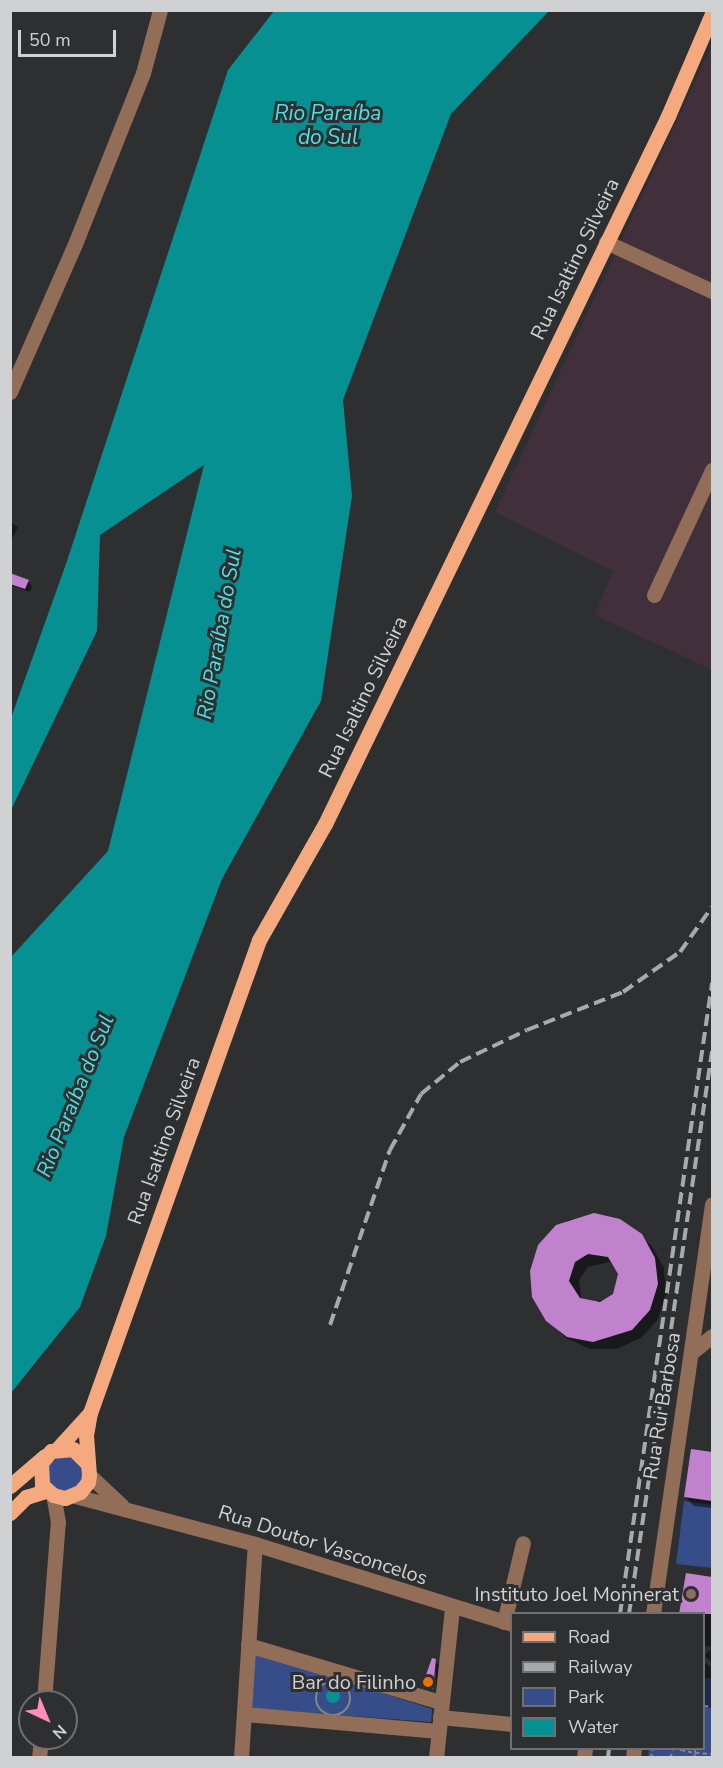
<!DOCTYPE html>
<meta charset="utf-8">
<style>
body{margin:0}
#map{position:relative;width:723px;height:1768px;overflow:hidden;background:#2e2f31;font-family:"Nunito Sans",sans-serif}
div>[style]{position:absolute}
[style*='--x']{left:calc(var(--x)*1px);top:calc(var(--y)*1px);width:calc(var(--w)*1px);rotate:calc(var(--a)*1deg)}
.industrial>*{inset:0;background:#41303b}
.green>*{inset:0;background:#374d89}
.water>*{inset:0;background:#079092}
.round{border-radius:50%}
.shadow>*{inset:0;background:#0007}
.building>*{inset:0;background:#c082cc}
.path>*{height:2px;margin-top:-1px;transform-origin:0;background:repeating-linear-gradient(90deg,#858688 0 4.5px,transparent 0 7.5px)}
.path>.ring{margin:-1px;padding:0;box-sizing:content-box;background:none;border:2px solid #858688;border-radius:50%}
.minor>*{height:15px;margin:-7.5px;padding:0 7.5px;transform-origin:7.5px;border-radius:7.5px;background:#926d58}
.major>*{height:15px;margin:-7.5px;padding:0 7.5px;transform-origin:7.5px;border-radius:7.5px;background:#f4aa7e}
.rail>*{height:4px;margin-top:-2px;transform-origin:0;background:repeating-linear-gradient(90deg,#a8a9aa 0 12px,transparent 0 18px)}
.dots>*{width:16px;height:16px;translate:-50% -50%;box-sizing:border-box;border:3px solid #2e2f31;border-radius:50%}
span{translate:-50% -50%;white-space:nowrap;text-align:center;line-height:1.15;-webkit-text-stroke:6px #2e2f31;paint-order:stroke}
.street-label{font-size:20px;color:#d0d1d2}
.poi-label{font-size:20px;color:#d0d1d2}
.right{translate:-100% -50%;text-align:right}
.water-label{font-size:21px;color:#4ce2e5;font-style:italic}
.frame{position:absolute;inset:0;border:12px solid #d0d1d2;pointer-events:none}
.legend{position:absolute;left:510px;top:1612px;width:195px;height:138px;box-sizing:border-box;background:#2e2f31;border:2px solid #6f7071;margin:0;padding:8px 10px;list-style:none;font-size:18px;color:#d0d1d2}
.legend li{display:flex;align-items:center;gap:12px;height:30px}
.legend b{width:30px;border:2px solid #6f7071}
.north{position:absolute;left:18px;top:1690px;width:60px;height:60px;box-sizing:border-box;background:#2e2f31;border:2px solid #6f7071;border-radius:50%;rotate:136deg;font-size:16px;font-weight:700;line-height:24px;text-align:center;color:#d0d1d2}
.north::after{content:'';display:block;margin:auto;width:21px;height:27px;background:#fe8ebb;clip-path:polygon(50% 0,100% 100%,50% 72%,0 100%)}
.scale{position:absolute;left:18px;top:30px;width:98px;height:27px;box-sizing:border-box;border:3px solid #d0d1d2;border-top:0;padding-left:8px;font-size:18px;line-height:21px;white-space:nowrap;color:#d0d1d2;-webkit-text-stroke:4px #2e2f31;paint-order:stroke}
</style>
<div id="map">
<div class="industrial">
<div style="clip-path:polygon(712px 45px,712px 670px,595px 615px,613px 571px,495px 512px)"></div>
</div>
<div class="green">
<div style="clip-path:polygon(65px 1452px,85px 1468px,79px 1487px,59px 1492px,49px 1485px,46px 1467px)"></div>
<div style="clip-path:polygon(684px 1501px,712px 1505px,712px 1568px,676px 1564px)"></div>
<div style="clip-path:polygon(254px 1652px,432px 1709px,431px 1722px,248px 1708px)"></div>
<div style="clip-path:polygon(704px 1678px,712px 1678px,712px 1757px,648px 1757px,649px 1749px,704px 1748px)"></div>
</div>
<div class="water">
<div style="clip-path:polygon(274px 11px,549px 11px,451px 114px,343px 400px,352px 496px,321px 701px,222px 879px,124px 1137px,106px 1236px,80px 1307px,11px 1393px,11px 957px,108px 851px,204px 465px,100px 535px,97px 631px,11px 810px,11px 718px,67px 561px,228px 70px)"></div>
<div class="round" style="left:326px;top:1689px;width:14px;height:14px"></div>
</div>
<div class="shadow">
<div style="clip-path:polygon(10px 522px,18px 527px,10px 543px)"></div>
<div style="clip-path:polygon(10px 575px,28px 581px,32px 586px,30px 592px,10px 585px)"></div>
<div style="clip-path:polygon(evenodd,607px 1216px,651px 1245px,664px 1268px,666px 1294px,658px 1319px,641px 1338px,616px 1349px,590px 1349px,566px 1338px,557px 1329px,531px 1284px,534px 1258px,547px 1236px,568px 1220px,607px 1216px,609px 1262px,617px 1267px,619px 1285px,610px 1298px,589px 1303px,581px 1298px,579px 1280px,588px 1267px,609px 1262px)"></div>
<div style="clip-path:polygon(692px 1450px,712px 1453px,712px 1508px,694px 1506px,685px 1497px)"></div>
<div style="clip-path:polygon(687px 1575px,712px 1579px,712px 1647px,704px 1646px,704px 1614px)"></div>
<div style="clip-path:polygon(712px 1648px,712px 1663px,704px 1655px)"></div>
<div style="clip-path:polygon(435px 1661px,439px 1665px,436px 1693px,436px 1668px,431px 1691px,424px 1686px)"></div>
<div style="clip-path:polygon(704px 1662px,712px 1668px,712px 1708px,704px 1707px)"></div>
</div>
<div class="building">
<div style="clip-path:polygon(10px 573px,29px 580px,25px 589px,10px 584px)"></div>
<div style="clip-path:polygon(evenodd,594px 1213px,620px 1219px,642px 1234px,655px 1258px,658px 1284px,650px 1310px,632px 1330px,593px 1342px,567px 1337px,546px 1321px,532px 1297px,530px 1271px,538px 1245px,556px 1225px,594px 1213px,588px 1254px,608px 1257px,618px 1274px,613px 1294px,600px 1302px,580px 1298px,569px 1281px,575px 1262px,588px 1254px)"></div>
<div style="clip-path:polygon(691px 1449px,712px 1452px,712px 1501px,684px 1497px)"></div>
<div style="clip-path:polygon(686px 1573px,712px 1577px,712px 1614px,679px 1614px)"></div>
<div style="clip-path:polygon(432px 1658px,436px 1659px,433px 1689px,422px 1686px)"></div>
</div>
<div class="path">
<div class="ring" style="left:316px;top:1681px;width:32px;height:32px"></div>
<div style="--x:704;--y:1706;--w:8;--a:7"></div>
<div style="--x:673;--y:1748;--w:23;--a:13"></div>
<div style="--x:695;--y:1753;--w:5;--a:-90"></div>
<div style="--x:651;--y:1758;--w:10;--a:-79"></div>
<div style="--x:670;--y:1758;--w:8;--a:-67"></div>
<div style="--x:694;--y:1758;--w:5;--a:-79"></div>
<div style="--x:695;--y:1753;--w:17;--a:3"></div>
</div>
<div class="minor">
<div style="--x:606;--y:242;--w:117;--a:24.8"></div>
<div style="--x:10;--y:392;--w:162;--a:-66.3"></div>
<div style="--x:75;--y:244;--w:184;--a:-68.3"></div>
<div style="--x:143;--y:73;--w:65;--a:-74.9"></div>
<div style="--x:654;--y:595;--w:138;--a:-65.1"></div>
<div style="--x:691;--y:1353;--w:27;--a:-39"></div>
<div style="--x:89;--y:1475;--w:45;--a:43.2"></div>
<div style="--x:75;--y:1496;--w:186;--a:14.9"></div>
<div style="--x:255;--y:1544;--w:269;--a:17.3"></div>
<div style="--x:653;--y:1614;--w:414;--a:-81.8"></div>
<div style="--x:504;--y:1622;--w:81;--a:-76.5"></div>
<div style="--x:248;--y:1645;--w:201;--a:16.5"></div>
<div style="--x:44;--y:1702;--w:181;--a:-85.6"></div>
<div style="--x:58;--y:1522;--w:27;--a:-100"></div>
<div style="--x:244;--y:1714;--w:195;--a:5"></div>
<div style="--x:440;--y:1717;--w:72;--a:5.6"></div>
<div style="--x:39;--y:1758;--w:20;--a:-84"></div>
<div style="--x:241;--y:1758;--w:214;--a:-86.3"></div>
<div style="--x:436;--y:1758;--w:150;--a:-83.9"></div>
<div style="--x:584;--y:1758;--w:10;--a:-84"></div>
<div style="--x:633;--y:1758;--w:10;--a:-84"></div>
</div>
<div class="major">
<div style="--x:58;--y:1448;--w:47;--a:-47.6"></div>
<div style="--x:88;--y:1464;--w:21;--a:-135"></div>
<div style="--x:73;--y:1449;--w:22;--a:175"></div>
<div style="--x:51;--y:1451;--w:16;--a:130"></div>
<div style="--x:41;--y:1463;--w:22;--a:87"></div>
<div style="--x:42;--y:1485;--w:15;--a:42"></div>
<div style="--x:53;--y:1495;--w:12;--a:14"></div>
<div style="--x:65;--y:1498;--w:16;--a:-22"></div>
<div style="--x:80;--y:1492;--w:13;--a:-51"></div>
<div style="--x:88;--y:1482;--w:7;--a:-82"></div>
<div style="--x:89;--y:1475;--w:40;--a:-94.3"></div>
<div style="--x:86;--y:1435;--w:22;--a:-80"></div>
<div style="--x:90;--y:1413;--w:502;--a:-70.34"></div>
<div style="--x:259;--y:940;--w:133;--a:-60.4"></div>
<div style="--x:325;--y:824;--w:787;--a:-64.15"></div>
<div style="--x:668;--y:116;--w:111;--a:-66.7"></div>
<div style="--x:10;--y:1486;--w:46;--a:-40.6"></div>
<div style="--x:10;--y:1513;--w:23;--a:-45"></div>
<div style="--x:26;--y:1497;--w:21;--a:-17"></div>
</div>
<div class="rail">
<div style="--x:330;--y:1325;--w:185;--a:-71.1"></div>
<div style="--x:390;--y:1150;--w:64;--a:-61"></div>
<div style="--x:421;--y:1094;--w:50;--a:-39.4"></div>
<div style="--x:460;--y:1062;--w:74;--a:-25.5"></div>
<div style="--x:527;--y:1030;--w:103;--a:-21.6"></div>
<div style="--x:623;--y:992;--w:70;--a:-35.1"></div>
<div style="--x:680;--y:952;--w:55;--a:-54.6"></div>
<div style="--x:620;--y:1614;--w:638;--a:-81.7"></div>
<div style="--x:629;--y:1614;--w:569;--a:-81.61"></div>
<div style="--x:608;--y:1758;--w:10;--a:-84"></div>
</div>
<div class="dots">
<div style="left:691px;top:1594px;background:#8d6e63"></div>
<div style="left:428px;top:1682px;background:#e8710a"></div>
</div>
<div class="street-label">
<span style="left:575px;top:259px;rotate:-64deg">Rua Isaltino Silveira</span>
<span style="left:363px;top:697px;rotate:-64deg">Rua Isaltino Silveira</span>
<span style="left:164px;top:1141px;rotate:-70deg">Rua Isaltino Silveira</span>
<span style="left:662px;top:1406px;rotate:-81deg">Rua Rui Barbosa</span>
<span style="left:323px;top:1545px;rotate:18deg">Rua Doutor Vasconcelos</span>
</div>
<div class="poi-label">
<span class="right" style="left:679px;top:1594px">Instituto Joel Monnerat</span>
<span class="right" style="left:416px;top:1682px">Bar do Filinho</span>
</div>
<div class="water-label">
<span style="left:328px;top:125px">Rio Paraíba<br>do Sul</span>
<span style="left:219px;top:634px;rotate:-80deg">Rio Paraíba do Sul</span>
<span style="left:75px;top:1096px;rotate:-68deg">Rio Paraíba do Sul</span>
</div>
<div class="frame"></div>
<ul class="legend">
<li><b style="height:8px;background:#f4aa7e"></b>Road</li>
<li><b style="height:8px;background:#a8a9aa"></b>Railway</li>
<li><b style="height:16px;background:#374d89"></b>Park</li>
<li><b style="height:16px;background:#079092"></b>Water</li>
</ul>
<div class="north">N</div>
<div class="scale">50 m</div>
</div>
